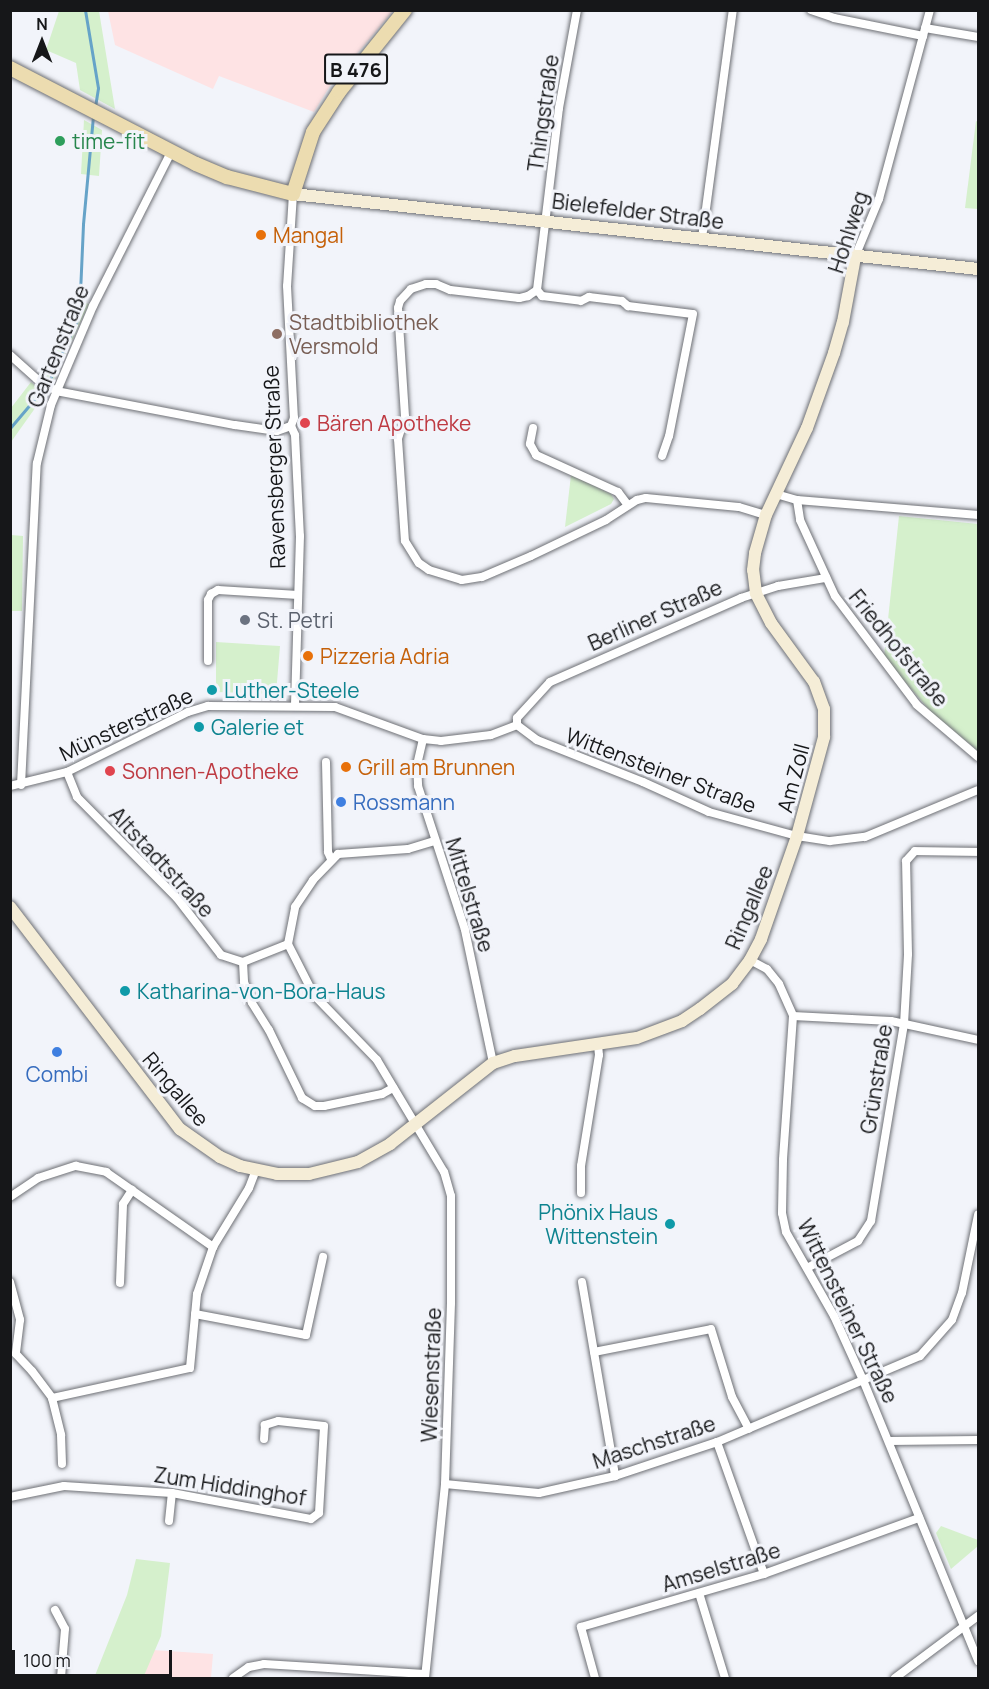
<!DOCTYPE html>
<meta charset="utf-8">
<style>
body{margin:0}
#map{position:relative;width:989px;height:1689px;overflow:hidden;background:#f2f4fa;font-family:Manrope,sans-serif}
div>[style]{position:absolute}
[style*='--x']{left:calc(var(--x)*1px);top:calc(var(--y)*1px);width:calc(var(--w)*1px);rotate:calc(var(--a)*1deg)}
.education>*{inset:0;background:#fee3e4}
.green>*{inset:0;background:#d5f0cc}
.stream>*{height:3px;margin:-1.5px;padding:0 1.5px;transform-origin:1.5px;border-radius:1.5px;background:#66a3c8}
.roads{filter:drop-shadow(0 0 2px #6e7075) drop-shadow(0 0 2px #6e7075)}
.street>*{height:8px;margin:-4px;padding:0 4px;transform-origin:4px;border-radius:4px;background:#fff}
.secondary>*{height:12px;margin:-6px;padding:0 6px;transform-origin:6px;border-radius:6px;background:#f5edd7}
.primary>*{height:14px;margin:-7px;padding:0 7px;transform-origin:7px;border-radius:7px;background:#ecdcb0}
.dots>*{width:16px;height:16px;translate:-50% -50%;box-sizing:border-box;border:3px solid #f2f4fa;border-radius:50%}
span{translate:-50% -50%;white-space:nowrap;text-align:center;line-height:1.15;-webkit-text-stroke:6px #f2f4fa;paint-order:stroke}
.shield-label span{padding:2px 4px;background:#f2f4fa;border:2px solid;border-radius:4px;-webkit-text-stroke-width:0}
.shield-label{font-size:20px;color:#161719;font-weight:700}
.street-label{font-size:21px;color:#161719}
.leisure-label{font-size:21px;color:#27864d}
.left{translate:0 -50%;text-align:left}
.food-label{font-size:21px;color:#c56008}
.education-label{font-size:21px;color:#785e54}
.health-label{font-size:21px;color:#be3a42}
.worship-label{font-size:21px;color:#5b616d}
.culture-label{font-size:21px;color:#0d838f}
.right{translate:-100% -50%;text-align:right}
.shop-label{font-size:21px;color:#366cbe}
.frame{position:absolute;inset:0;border:12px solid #161719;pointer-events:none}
.north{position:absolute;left:12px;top:12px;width:60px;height:60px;-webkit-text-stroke:4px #f2f4fa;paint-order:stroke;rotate:0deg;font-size:16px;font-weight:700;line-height:24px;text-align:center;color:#161719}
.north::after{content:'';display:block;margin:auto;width:21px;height:27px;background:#161719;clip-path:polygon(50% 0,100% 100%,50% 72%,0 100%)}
.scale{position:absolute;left:12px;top:1650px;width:160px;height:27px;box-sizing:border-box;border:3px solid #161719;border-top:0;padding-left:8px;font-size:18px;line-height:21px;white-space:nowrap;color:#161719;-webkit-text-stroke:4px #f2f4fa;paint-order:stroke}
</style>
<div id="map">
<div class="education">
<div style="clip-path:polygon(108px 11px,108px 10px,393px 11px,330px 86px,314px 112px,219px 76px,213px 89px,115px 45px)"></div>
<div style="clip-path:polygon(153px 1650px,213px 1654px,211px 1678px,143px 1678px)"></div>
</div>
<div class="green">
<div style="clip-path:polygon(59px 11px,99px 11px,115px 109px,80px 90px,76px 63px,46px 50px)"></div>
<div style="clip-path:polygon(84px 120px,102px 130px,99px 176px,81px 174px)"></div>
<div style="clip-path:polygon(976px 121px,978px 122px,978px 209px,965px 208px)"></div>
<div style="clip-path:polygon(71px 300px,89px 304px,52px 383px,40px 373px,70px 312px)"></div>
<div style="clip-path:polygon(31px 382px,46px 394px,43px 405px,38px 404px,11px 442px,11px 408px)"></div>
<div style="clip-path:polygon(571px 475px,611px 494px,614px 499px,611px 504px,565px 527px)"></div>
<div style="clip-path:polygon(899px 516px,978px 524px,978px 751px,931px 712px,884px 657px)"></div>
<div style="clip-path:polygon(11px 535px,23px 536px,22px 611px,11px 611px)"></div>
<div style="clip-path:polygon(216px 642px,280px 646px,276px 694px,216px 692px)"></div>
<div style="clip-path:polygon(941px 1526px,978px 1540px,978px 1546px,951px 1569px,936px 1533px)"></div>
<div style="clip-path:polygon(136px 1559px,170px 1563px,161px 1636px,143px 1678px,94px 1678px,127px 1595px)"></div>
</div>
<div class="stream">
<div style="--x:85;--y:10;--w:79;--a:80.5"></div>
<div style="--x:98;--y:88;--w:18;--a:99"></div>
<div style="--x:10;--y:428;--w:59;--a:-49.8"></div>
<div style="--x:48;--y:383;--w:74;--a:-65.2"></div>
<div style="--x:79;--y:316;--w:92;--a:-87.5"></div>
<div style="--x:83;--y:224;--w:108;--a:-84.7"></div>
</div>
<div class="roads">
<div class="street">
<div style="--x:577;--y:10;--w:100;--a:100.4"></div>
<div style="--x:559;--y:108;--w:183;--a:96.9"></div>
<div style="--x:537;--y:290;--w:11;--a:146"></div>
<div style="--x:528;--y:296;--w:9;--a:167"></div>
<div style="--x:519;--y:298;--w:69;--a:-173.4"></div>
<div style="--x:450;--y:290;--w:15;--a:-157"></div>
<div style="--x:436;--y:284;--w:10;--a:180"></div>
<div style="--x:426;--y:284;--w:16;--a:162"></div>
<div style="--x:411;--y:289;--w:16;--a:133"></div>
<div style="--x:400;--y:301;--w:7;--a:106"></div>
<div style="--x:398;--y:308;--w:109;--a:86.3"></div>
<div style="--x:405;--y:417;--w:23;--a:108"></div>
<div style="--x:398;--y:439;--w:102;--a:86.1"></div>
<div style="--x:405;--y:541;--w:26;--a:58"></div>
<div style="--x:419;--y:563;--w:12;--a:35"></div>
<div style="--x:429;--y:570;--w:34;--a:17"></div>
<div style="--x:462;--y:580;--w:20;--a:-9"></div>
<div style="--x:482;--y:577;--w:53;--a:-23.2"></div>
<div style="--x:531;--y:556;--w:83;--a:-25.6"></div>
<div style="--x:606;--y:520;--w:37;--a:-33"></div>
<div style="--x:637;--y:500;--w:9;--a:-13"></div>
<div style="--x:646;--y:498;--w:93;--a:5.5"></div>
<div style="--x:739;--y:507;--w:28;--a:17"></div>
<div style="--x:811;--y:10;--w:24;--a:19"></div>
<div style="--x:834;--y:18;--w:91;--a:11.4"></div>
<div style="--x:925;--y:28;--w:54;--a:9.6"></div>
<div style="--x:293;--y:194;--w:92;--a:93.7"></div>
<div style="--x:287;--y:286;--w:132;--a:87"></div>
<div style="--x:294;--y:418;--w:9;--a:111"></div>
<div style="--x:291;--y:426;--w:10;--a:66"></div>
<div style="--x:295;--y:435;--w:101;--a:87.2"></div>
<div style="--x:300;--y:536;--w:170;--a:91.7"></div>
<div style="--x:702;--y:238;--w:230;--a:-82.3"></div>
<div style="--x:855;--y:257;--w:63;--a:-67.5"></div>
<div style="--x:879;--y:199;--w:196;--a:-74.9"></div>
<div style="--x:537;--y:290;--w:8;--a:50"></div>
<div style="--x:542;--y:296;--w:39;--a:7"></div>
<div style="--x:581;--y:301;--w:9;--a:-27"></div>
<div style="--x:589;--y:297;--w:33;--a:7"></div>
<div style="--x:622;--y:301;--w:8;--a:40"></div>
<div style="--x:628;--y:306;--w:65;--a:7"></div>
<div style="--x:693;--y:314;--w:124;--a:101.1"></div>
<div style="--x:669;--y:436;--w:21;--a:109"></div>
<div style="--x:10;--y:355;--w:36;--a:42"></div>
<div style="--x:37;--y:379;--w:22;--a:32"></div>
<div style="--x:56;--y:391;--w:182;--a:10.8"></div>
<div style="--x:235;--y:425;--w:42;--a:8.1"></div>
<div style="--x:277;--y:431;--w:15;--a:-20"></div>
<div style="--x:533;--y:428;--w:16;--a:101"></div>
<div style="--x:530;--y:444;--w:13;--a:61"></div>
<div style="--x:536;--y:455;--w:90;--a:24.3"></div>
<div style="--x:618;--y:492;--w:15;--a:53"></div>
<div style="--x:776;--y:494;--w:22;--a:16"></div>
<div style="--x:797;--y:500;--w:182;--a:4.7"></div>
<div style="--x:797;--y:500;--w:20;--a:81"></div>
<div style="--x:800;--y:520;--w:84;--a:65.3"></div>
<div style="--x:835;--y:596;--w:136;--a:53"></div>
<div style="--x:917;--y:705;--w:80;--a:40.4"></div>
<div style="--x:208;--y:661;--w:61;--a:-90"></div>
<div style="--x:208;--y:600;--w:7;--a:-63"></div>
<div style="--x:211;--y:594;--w:8;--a:-30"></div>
<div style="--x:218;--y:590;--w:80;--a:3.6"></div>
<div style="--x:517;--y:725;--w:25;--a:37"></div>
<div style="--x:537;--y:740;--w:114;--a:21.6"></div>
<div style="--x:643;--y:782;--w:72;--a:24.4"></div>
<div style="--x:709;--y:812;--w:91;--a:15.3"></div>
<div style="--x:797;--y:836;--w:33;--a:9"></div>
<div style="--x:830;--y:841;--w:35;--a:-7"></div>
<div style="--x:865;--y:837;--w:122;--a:-22.6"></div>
<div style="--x:517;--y:725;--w:7;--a:-90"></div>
<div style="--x:517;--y:718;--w:49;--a:-47.5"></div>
<div style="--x:550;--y:682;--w:209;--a:-23.7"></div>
<div style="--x:741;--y:598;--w:39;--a:-18"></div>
<div style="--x:778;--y:586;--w:49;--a:-9.5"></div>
<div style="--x:423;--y:739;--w:26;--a:103"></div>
<div style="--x:417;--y:764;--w:22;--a:87"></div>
<div style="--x:418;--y:786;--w:151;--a:71.9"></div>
<div style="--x:465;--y:930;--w:136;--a:78.1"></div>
<div style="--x:326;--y:762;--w:90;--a:88.7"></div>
<div style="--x:328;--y:852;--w:8;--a:67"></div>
<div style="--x:67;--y:772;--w:27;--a:68"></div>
<div style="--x:77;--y:797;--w:142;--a:45.3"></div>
<div style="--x:177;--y:898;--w:72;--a:52.3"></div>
<div style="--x:221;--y:955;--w:23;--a:18"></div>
<div style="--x:243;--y:962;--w:48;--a:-21.8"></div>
<div style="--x:21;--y:785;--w:322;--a:-87.2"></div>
<div style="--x:37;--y:463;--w:60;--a:-76.4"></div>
<div style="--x:51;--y:405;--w:108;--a:-67"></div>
<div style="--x:93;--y:306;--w:173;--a:-63.1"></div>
<div style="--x:10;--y:786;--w:59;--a:-13.8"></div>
<div style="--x:67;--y:772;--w:135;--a:-26.4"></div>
<div style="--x:188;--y:712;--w:21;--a:-17"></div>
<div style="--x:208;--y:706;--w:127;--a:0.5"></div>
<div style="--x:335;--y:707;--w:94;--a:20"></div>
<div style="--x:423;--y:739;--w:18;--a:6"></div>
<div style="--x:441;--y:741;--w:50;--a:-6.8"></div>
<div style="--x:491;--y:735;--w:28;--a:-21"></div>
<div style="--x:750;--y:960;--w:19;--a:28"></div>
<div style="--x:767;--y:969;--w:19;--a:51"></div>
<div style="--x:779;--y:984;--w:35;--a:66"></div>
<div style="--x:793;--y:1016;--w:144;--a:94"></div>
<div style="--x:783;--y:1160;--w:53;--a:91.1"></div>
<div style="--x:782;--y:1213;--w:19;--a:78"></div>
<div style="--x:786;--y:1232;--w:97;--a:60.3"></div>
<div style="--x:834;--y:1316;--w:70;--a:65.6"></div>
<div style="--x:863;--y:1380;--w:304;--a:67.7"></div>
<div style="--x:243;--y:962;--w:20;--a:87"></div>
<div style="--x:244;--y:982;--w:22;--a:69"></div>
<div style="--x:252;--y:1003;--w:32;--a:58"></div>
<div style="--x:269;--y:1030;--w:76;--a:64.1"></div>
<div style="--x:302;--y:1098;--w:15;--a:32"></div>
<div style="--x:315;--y:1106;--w:9;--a:0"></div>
<div style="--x:324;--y:1106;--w:59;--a:-11.7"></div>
<div style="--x:382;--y:1094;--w:13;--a:-29"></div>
<div style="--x:793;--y:1016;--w:98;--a:2.9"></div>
<div style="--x:891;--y:1021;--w:89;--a:12.3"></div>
<div style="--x:581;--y:1193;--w:27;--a:-90"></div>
<div style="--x:581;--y:1166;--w:112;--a:-80.8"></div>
<div style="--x:599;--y:1055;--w:10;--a:-96"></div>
<div style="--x:10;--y:1197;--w:34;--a:-34"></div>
<div style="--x:38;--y:1178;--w:40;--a:-18"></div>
<div style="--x:76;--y:1166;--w:31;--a:11"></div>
<div style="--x:106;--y:1172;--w:131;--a:35"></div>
<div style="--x:807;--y:1268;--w:58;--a:-27.9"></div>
<div style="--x:858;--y:1241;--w:24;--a:-57"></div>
<div style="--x:871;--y:1221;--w:200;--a:-80.5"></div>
<div style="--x:904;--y:1024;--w:70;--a:-86.7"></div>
<div style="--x:908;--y:954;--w:93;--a:-91.2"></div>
<div style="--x:906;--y:861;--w:13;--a:-48"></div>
<div style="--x:915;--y:851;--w:63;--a:0.9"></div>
<div style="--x:10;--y:1282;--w:39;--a:75"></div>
<div style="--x:20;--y:1320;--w:34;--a:97"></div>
<div style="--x:16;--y:1354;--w:23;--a:47"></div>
<div style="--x:32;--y:1371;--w:34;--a:53"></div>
<div style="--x:52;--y:1398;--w:38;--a:76"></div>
<div style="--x:61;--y:1435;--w:29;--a:88"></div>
<div style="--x:582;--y:1282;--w:197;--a:80.3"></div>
<div style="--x:120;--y:1283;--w:79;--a:-87.8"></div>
<div style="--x:123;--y:1204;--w:17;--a:-57"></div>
<div style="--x:195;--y:1314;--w:113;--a:10.7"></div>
<div style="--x:306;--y:1335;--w:80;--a:-77.7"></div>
<div style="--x:594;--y:1352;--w:119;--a:-11.1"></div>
<div style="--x:711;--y:1329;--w:71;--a:72.8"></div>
<div style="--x:732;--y:1397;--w:36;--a:62"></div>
<div style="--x:52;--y:1398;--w:141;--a:-12.3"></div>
<div style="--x:190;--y:1368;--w:74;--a:-84.6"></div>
<div style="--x:197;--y:1294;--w:50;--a:-71.2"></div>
<div style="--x:213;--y:1247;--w:69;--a:-58.6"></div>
<div style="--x:249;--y:1188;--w:19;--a:-69"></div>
<div style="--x:889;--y:1441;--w:89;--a:-0.6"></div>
<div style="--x:717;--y:1442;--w:140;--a:70.4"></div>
<div style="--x:445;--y:1484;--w:94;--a:5.5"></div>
<div style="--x:539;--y:1493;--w:78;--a:-12.6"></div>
<div style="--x:615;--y:1476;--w:108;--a:-18.4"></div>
<div style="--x:717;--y:1442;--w:220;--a:-23"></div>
<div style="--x:920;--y:1356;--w:48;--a:-48.4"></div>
<div style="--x:952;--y:1320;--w:29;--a:-70"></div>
<div style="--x:962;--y:1293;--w:80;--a:-78.4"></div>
<div style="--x:10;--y:1497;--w:55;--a:-11.5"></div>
<div style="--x:64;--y:1486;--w:108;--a:3.7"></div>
<div style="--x:172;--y:1493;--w:141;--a:10.6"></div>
<div style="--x:311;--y:1519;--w:10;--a:-37"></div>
<div style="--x:319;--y:1513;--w:87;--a:-86.7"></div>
<div style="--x:324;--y:1426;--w:46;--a:-173.8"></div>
<div style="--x:278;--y:1421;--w:14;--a:163"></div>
<div style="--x:265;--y:1425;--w:14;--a:94"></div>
<div style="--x:169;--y:1521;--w:28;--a:-84"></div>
<div style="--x:699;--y:1593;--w:89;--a:73"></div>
<div style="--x:55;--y:1610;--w:21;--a:62"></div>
<div style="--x:65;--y:1629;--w:49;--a:94.7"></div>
<div style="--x:233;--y:1678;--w:19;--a:-35"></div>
<div style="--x:249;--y:1667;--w:15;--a:-11"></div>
<div style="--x:264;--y:1664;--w:161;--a:3.6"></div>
<div style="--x:425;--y:1678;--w:195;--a:-84.1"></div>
<div style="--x:445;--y:1484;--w:181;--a:-88.1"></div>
<div style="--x:451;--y:1303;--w:107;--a:-90"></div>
<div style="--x:451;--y:1196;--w:25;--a:-106"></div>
<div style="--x:444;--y:1172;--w:131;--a:-120.9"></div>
<div style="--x:377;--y:1060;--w:91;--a:-134.1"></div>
<div style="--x:314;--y:995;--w:57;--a:-117"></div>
<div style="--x:288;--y:944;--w:38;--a:-79"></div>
<div style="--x:295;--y:907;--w:32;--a:-56"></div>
<div style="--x:313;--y:880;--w:36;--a:-46"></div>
<div style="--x:338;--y:854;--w:70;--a:-4.1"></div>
<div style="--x:408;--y:849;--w:28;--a:-17"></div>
<div style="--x:595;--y:1678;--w:53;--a:-105.4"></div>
<div style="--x:581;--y:1627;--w:191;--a:-16.2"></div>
<div style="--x:764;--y:1574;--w:165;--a:-19.9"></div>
<div style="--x:895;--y:1678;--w:104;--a:-36.8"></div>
</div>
<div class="secondary">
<div style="--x:293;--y:194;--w:689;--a:6.25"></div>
<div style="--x:10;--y:907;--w:280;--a:52.6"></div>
<div style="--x:180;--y:1129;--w:49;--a:35"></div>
<div style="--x:220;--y:1157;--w:22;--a:24"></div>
<div style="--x:240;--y:1166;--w:38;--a:12"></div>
<div style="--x:277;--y:1174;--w:32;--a:0"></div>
<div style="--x:309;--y:1174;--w:50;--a:-13.8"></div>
<div style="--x:358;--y:1162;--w:37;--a:-29"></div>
<div style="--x:390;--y:1144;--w:131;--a:-38.2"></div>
<div style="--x:493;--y:1063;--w:23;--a:-18"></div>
<div style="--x:515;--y:1056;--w:123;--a:-8.4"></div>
<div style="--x:637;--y:1038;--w:48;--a:-20.7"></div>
<div style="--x:682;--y:1021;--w:22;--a:-34"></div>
<div style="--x:700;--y:1009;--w:41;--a:-38"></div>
<div style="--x:732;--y:984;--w:30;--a:-53"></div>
<div style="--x:750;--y:960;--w:24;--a:-62"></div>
<div style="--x:761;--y:939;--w:109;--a:-70.7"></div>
<div style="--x:797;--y:836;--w:103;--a:-74.7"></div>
<div style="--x:824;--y:737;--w:28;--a:-90"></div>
<div style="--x:824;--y:709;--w:29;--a:-110"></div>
<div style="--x:814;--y:682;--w:73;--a:-126.1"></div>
<div style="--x:771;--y:623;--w:34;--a:-117"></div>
<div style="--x:756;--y:593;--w:23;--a:-97"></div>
<div style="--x:753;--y:570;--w:17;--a:-83"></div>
<div style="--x:755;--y:553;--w:40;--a:-74"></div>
<div style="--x:766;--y:515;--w:96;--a:-64.8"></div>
<div style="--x:807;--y:428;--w:80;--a:-70.2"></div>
<div style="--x:834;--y:353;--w:32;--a:-74"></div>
<div style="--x:843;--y:322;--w:66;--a:-79.5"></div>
</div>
<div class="primary">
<div style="--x:10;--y:68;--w:209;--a:27.3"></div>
<div style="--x:196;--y:164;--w:34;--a:23"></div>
<div style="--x:227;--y:177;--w:68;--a:14.4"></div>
<div style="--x:293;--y:194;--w:65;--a:-72.1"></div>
<div style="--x:313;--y:132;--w:48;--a:-57"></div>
<div style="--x:339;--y:92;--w:105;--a:-51.2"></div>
</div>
</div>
<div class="dots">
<div style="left:60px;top:141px;background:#2e9e5b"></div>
<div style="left:261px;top:235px;background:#e8710a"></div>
<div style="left:277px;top:334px;background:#8d6e63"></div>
<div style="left:305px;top:423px;background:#e0444e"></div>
<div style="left:245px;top:620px;background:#6b7280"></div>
<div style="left:308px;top:656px;background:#e8710a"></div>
<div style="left:212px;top:690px;background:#0f9aa8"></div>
<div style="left:199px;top:727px;background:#0f9aa8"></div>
<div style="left:346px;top:767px;background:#e8710a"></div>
<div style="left:110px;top:771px;background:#e0444e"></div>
<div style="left:341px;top:802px;background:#3f7fe0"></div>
<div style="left:125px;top:991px;background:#0f9aa8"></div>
<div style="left:57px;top:1052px;background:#3f7fe0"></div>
<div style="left:670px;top:1224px;background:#0f9aa8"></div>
</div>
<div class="shield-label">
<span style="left:356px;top:69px">B 476</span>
</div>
<div class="street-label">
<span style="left:543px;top:113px;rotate:-82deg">Thingstraße</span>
<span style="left:638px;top:211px;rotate:7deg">Bielefelder Straße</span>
<span style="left:848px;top:232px;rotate:-72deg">Hohlweg</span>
<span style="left:58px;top:346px;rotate:-68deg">Gartenstraße</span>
<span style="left:274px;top:467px;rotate:-92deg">Ravensberger Straße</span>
<span style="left:655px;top:615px;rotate:-24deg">Berliner Straße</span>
<span style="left:899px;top:648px;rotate:51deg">Friedhofstraße</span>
<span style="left:126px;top:724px;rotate:-25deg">Münsterstraße</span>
<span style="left:661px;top:770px;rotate:21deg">Wittensteiner Straße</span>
<span style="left:793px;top:778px;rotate:-75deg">Am Zoll</span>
<span style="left:162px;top:862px;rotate:47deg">Altstadtstraße</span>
<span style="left:470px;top:895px;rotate:73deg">Mittelstraße</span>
<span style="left:749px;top:907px;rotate:-67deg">Ringallee</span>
<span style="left:876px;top:1079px;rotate:-81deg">Grünstraße</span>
<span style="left:176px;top:1089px;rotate:50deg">Ringallee</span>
<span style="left:848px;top:1311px;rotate:64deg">Wittensteiner Straße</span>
<span style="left:431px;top:1375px;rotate:-88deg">Wiesenstraße</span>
<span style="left:654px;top:1442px;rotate:-18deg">Maschstraße</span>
<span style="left:230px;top:1486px;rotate:9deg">Zum Hiddinghof</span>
<span style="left:721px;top:1567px;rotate:-17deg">Amselstraße</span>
</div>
<div class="leisure-label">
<span class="left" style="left:72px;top:141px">time-fit</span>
</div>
<div class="food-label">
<span class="left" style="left:273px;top:235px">Mangal</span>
<span class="left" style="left:320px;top:656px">Pizzeria Adria</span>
<span class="left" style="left:358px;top:767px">Grill am Brunnen</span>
</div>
<div class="education-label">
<span class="left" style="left:289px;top:334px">Stadtbibliothek<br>Versmold</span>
</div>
<div class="health-label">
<span class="left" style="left:317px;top:423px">Bären Apotheke</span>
<span class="left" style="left:122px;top:771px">Sonnen-Apotheke</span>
</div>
<div class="worship-label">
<span class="left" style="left:257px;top:620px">St. Petri</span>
</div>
<div class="culture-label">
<span class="left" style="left:224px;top:690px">Luther-Steele</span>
<span class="left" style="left:211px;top:727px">Galerie et</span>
<span class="left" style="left:137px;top:991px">Katharina-von-Bora-Haus</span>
<span class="right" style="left:658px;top:1224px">Phönix Haus<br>Wittenstein</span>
</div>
<div class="shop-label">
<span class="left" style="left:353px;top:802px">Rossmann</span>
<span style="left:57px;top:1074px">Combi</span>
</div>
<div class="frame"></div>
<div class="north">N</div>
<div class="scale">100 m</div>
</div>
